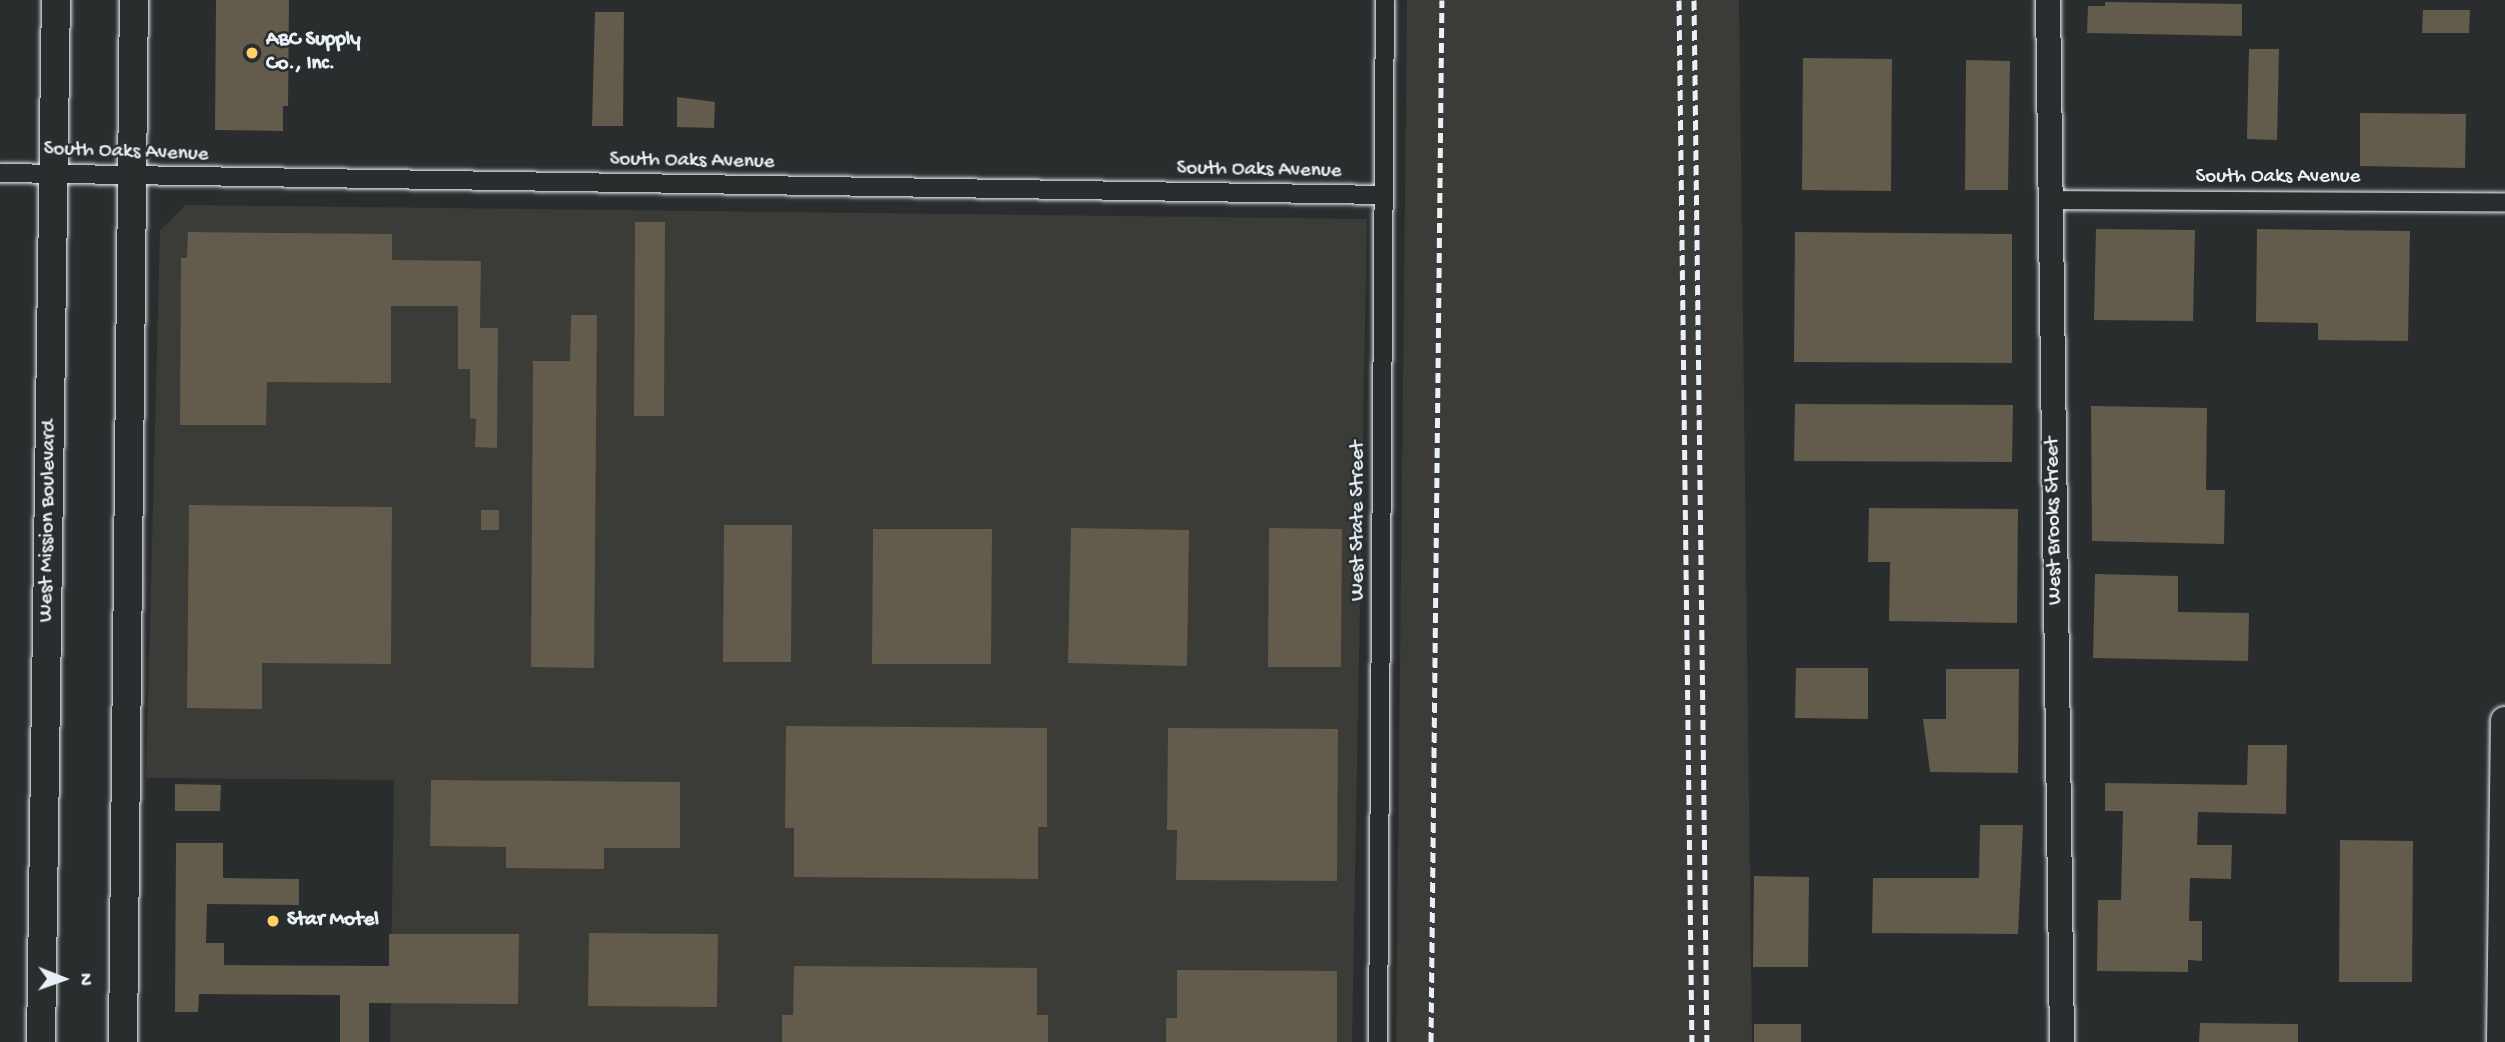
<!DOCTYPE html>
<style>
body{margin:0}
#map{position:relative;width:2505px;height:1042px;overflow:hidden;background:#2a2d2e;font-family:"Gochi Hand",sans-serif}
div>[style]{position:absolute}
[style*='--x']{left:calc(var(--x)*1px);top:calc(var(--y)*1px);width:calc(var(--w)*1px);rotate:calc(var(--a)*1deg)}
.built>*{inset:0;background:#3b3b37}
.building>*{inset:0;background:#635b4b}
.roads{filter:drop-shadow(0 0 2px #e8f1f8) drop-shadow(0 0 2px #e8f1f8)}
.street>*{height:18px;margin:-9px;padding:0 9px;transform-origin:9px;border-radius:9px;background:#2a2d2e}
.secondary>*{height:24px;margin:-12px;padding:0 12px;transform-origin:12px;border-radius:12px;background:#2a2d2e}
.primary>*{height:28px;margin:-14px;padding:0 14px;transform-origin:14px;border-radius:14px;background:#2a2d2e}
.rail>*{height:5px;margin-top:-2.5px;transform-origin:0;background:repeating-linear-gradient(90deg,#e8f1f8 0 10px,transparent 0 15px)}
.dots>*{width:19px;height:19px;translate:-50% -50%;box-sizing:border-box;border:4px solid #2a2d2e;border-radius:50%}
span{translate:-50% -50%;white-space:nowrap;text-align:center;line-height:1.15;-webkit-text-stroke:5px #2a2d2e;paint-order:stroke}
.poi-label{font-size:21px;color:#e8f1f8;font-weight:700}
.left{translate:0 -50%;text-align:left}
.street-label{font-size:21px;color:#e8f1f8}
.north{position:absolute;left:28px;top:944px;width:70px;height:70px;-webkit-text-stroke:5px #2a2d2e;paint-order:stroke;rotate:91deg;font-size:19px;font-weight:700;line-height:28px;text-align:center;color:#e8f1f8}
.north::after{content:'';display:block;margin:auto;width:24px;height:32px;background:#e8f1f8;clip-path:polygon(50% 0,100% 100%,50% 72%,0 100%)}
</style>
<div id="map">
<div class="built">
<div style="clip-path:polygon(1407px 0,1739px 0,1752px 1042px,1396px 1042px)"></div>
<div style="clip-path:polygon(186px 205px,1367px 219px,1352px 1042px,390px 1042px,394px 780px,146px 778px,160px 230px)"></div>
</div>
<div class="building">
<div style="clip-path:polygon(216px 0,289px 0,288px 106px,283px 106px,283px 131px,215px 130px)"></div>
<div style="clip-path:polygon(2105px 2px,2242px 4px,2242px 36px,2087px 33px,2088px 6px,2105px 6px)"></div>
<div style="clip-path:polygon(2423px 10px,2470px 10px,2469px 33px,2422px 33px)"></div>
<div style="clip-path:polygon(595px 12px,624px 12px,623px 126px,592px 126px)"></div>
<div style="clip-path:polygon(2249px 49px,2279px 49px,2277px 140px,2247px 139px)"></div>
<div style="clip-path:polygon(1803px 58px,1892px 59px,1891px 191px,1802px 190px)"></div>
<div style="clip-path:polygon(1966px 60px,2010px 61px,2008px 190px,1965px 190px)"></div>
<div style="clip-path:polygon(677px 97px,715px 102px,714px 128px,677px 127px)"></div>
<div style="clip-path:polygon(2360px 113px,2466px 114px,2465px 168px,2360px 166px)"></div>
<div style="clip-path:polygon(635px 222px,665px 222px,664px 416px,634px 416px)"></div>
<div style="clip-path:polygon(2096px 229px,2195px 230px,2193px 321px,2094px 320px)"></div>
<div style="clip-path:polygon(2257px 229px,2410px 231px,2408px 341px,2318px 340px,2318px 323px,2256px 322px)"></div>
<div style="clip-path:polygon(188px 232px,392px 234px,392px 260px,481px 261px,480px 328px,498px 328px,497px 448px,475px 447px,476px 419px,470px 418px,470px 369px,458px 369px,458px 306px,391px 306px,391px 383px,267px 382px,266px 425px,180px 425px,181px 258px,187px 258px)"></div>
<div style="clip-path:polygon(1795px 232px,2012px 234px,2012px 363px,1794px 362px)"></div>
<div style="clip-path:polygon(571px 315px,597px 315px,594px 668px,531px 667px,533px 361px,570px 361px)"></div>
<div style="clip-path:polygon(1795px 404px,2013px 405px,2012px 462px,1794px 461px)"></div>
<div style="clip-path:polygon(2091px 406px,2207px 408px,2206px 490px,2225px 490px,2224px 544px,2092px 541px)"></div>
<div style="clip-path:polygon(189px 505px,392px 507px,391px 664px,262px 663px,262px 709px,187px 708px)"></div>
<div style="clip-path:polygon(1869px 508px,2018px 509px,2017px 623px,1889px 621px,1890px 562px,1868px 562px)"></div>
<div style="clip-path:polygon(481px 510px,499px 510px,499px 530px,481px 530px)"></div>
<div style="clip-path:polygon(724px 525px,792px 525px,791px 662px,723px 662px)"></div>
<div style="clip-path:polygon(1071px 528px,1189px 530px,1187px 666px,1068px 663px)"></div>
<div style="clip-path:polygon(1269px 528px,1342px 529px,1341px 667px,1268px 667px)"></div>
<div style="clip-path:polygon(873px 529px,992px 529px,991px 664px,872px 664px)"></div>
<div style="clip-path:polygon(2095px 574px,2178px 576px,2178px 612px,2249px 613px,2248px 661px,2093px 658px)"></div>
<div style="clip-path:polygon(1796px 668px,1868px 668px,1868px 719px,1795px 718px)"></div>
<div style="clip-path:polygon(1946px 669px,2019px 669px,2018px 773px,1930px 772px,1923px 719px,1946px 719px)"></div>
<div style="clip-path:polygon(786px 726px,1047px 728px,1047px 827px,1038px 827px,1038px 879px,794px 877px,794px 828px,785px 828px)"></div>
<div style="clip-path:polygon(1168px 728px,1338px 729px,1337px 881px,1176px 880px,1177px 830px,1167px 830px)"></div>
<div style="clip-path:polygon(2248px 745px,2287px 745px,2286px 814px,2198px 812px,2197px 845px,2232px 845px,2231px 879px,2190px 878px,2189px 921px,2202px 921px,2202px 961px,2188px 960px,2188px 972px,2097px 971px,2098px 900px,2121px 900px,2123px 811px,2105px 811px,2105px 783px,2247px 785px)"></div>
<div style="clip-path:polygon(431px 780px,680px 782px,680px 848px,604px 848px,604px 869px,506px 868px,506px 847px,430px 846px)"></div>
<div style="clip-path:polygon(175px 784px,221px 785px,220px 811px,175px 811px)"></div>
<div style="clip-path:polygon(1980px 825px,2023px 825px,2018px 934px,1872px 933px,1873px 878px,1979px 878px)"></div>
<div style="clip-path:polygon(2340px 840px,2413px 841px,2412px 982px,2339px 982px)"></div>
<div style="clip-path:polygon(176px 843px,223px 843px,223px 878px,299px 879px,299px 905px,207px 904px,206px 943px,224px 943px,224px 965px,389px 966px,389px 934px,519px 934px,518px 1004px,369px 1003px,369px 1042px,340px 1042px,340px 995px,199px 994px,198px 1012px,175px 1012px)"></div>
<div style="clip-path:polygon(1754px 876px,1809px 877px,1808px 967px,1753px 967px)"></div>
<div style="clip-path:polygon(589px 933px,718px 934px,717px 1007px,588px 1006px)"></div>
<div style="clip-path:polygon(794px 966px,1037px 968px,1037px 1015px,1048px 1015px,1048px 1042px,782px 1042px,782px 1015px,793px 1015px)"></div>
<div style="clip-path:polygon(1177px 970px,1337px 971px,1337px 1042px,1166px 1042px,1166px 1018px,1177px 1018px)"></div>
<div style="clip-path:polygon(2200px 1023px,2298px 1024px,2298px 1042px,2199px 1042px)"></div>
<div style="clip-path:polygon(1754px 1024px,1801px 1024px,1801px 1042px,1754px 1042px)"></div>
</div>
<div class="roads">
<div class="street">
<div style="--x:0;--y:173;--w:1384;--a:0.91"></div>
<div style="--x:2050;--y:200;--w:455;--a:0.3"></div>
<div style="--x:1378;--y:1042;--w:1042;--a:-89.62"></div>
</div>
<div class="secondary">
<div style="--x:2048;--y:0;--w:1042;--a:89.23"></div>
</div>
<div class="primary">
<div style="--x:41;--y:1042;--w:1042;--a:-89.18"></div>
<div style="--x:123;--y:1042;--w:1042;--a:-89.4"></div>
<div style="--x:2501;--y:1042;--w:321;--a:-89.3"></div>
</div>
</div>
<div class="rail">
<div style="--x:1679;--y:0;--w:1042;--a:89.29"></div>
<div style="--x:1694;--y:0;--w:1042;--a:89.29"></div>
<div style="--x:1431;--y:1042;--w:1042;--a:-89.4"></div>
</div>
<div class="dots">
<div style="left:252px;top:53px;background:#ffd166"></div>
<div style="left:273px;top:921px;background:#ffd166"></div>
</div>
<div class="poi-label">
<span class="left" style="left:266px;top:53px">ABC Supply<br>Co., Inc.</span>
<span class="left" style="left:287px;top:921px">Star Motel</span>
</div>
<div class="street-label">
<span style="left:126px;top:153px;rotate:2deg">South Oaks Avenue</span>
<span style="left:692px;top:162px;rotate:1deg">South Oaks Avenue</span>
<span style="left:1259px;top:171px;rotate:1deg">South Oaks Avenue</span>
<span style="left:2278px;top:178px">South Oaks Avenue</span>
<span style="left:49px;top:521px;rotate:-89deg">West Mission Boulevard</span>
<span style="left:1359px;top:521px;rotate:-90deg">West State Street</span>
<span style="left:2055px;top:521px;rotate:-91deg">West Brooks Street</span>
</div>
<div class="north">N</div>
</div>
